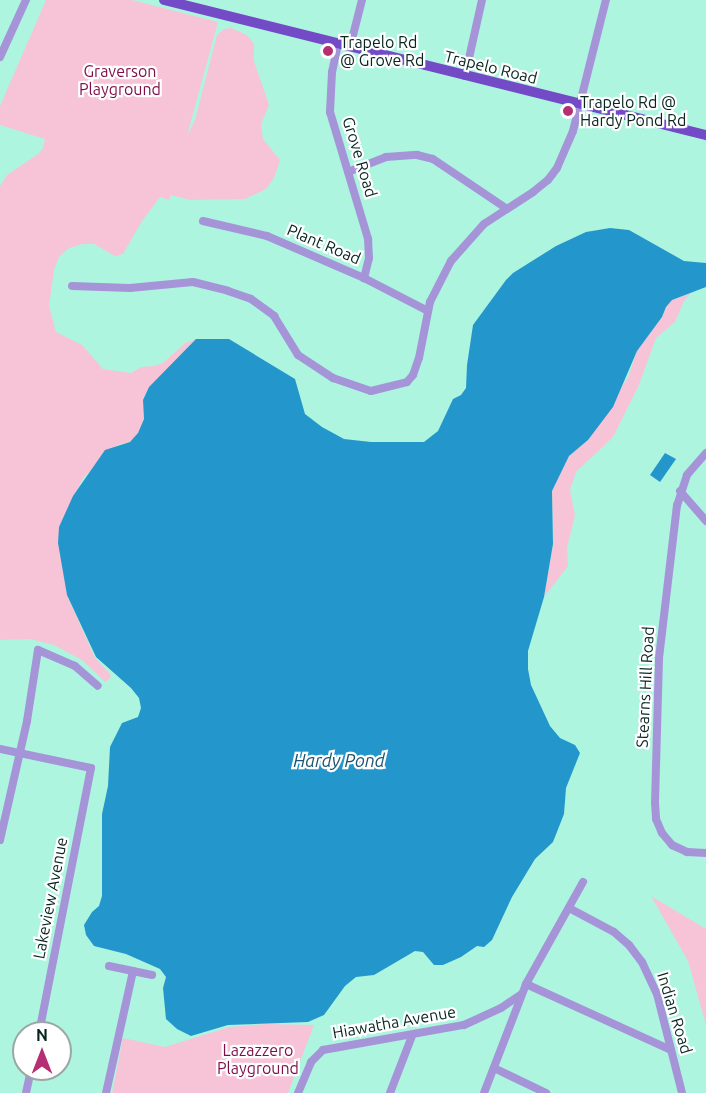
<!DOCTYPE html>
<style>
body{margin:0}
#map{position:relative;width:706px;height:1093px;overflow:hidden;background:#aef5e0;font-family:Ubuntu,sans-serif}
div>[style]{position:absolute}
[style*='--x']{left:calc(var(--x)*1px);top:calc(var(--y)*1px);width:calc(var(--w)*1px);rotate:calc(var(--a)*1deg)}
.green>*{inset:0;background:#f6c4d6}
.water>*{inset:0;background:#2397cc}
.minor>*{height:8px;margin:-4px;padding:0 4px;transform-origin:4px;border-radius:4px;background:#a595d8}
.major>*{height:10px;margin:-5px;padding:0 5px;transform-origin:5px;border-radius:5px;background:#744bc7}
.dots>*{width:16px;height:16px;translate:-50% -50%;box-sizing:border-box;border:3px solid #fff;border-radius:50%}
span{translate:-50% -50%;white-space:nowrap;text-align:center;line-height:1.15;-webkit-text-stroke:4.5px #fff;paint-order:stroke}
.poi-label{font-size:16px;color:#06241d}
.left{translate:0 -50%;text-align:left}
.street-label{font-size:16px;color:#06241d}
.park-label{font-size:16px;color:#7c0f4a}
.water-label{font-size:18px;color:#1c5571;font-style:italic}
.north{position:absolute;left:12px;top:1021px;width:60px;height:60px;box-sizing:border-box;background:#fff;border:2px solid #9ba7a5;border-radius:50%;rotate:0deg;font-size:16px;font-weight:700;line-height:24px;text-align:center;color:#06241d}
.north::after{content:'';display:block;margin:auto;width:21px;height:27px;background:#b52f72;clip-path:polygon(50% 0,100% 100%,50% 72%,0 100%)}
</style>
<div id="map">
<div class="green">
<div style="clip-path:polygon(46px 0,132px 0,218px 22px,187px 136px,195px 120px,217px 35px,224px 29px,231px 28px,247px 35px,254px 44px,254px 61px,269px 105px,261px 124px,263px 139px,280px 160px,274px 178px,266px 189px,245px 199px,190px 200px,171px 195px,169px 200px,160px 197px,142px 221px,123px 254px,115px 256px,94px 244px,83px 244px,69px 248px,59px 257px,54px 270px,49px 306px,56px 332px,82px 345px,103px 369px,131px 373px,141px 367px,154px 366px,163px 363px,185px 343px,196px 339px,149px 387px,143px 399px,144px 419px,138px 433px,130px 442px,117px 445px,83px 478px,59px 527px,67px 595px,95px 658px,110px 674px,111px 677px,105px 682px,82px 660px,54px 645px,30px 639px,0 640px,0 186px,7px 175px,38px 154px,43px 148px,45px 139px,0 125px,0 106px)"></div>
<div style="clip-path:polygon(691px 293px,684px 301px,675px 322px,656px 338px,638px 387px,613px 437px,576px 472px,570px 490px,575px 515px,567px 548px,568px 566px,544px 597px,553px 544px,552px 491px,563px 468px,569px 456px,588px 440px,628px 377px,637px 351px,662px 317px,666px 307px,672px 300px)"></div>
<div style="clip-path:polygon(651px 896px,706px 929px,706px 1025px,688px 961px)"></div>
<div style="clip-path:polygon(266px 1024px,314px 1025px,288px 1093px,112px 1093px,123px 1038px,165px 1047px,229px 1027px)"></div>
</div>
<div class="water">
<div style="clip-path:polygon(610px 228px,629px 230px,684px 261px,706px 263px,706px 287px,672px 300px,666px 307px,662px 317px,637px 351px,613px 407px,588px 440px,569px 456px,552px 491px,553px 544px,544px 597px,528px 651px,528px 669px,531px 685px,550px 726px,560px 738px,575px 745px,580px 753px,566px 788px,564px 814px,553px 842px,535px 859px,512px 897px,492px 940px,484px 947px,477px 946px,461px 957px,443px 965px,434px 965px,423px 952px,415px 951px,374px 975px,356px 977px,345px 986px,324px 1015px,308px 1022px,228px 1025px,191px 1036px,177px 1029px,166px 1019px,163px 988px,166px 977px,160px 969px,126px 954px,94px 946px,86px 935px,84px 925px,92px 912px,99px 906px,102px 896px,102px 814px,108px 786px,110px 747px,122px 723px,138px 717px,141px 708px,139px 698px,131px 688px,96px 657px,67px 595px,58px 543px,59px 527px,73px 496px,105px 450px,130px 442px,138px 433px,144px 419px,143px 400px,149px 387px,196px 339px,229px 339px,295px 379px,305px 414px,322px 427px,344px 439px,371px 442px,424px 442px,438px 431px,453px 399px,461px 395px,466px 388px,467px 365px,473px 325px,506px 280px,513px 273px,556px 246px,586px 232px)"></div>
<div style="clip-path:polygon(665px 453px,676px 459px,660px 482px,650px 475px)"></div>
</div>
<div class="minor">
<div style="--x:338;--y:44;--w:29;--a:102"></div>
<div style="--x:332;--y:72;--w:40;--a:92.9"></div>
<div style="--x:330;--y:112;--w:133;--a:73.3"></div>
<div style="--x:368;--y:239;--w:19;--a:87"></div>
<div style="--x:369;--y:258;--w:21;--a:104"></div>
<div style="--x:350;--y:47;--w:49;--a:-75.7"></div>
<div style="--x:0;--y:57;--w:63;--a:-65.5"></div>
<div style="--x:465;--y:76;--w:78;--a:-77.4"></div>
<div style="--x:348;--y:172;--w:41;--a:-21.5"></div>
<div style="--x:386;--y:157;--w:31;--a:-4"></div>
<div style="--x:417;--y:155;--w:16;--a:14"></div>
<div style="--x:433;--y:159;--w:89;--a:34"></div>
<div style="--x:203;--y:221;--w:66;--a:13.2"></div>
<div style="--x:267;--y:236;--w:106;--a:23.4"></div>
<div style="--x:364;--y:278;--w:72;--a:27.3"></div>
<div style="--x:72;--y:286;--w:58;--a:2"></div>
<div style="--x:130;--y:288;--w:63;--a:-5.4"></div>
<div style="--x:193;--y:282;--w:36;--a:14"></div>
<div style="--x:228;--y:291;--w:24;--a:19"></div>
<div style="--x:251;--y:299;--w:29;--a:36"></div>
<div style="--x:274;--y:316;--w:46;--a:58.4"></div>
<div style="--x:298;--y:355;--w:42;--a:33.3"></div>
<div style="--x:333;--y:378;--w:40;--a:18.9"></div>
<div style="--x:371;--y:391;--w:37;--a:-14"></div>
<div style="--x:407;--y:382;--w:9;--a:-49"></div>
<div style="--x:413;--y:375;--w:18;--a:-71"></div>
<div style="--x:419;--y:358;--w:57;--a:-78.9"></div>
<div style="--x:430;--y:302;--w:46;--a:-62.9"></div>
<div style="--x:451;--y:261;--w:50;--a:-48.3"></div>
<div style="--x:484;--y:224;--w:59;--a:-33.1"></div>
<div style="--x:533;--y:192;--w:19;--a:-39"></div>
<div style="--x:548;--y:180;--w:15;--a:-53"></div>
<div style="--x:557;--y:168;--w:40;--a:-66.6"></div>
<div style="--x:573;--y:131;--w:135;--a:-75.9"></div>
<div style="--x:706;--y:453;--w:29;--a:131"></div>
<div style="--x:687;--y:475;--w:32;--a:108"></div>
<div style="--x:677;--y:505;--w:155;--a:96.7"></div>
<div style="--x:659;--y:659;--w:144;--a:91.6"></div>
<div style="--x:655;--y:803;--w:16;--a:86"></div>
<div style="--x:656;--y:819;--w:15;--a:67"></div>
<div style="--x:662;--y:833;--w:16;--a:50"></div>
<div style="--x:672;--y:845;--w:17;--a:25"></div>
<div style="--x:687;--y:852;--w:19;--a:3"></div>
<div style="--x:680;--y:491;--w:40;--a:49"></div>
<div style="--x:0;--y:749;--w:93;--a:11.8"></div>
<div style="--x:91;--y:768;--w:270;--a:101.1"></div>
<div style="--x:0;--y:840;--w:122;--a:-77.2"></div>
<div style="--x:27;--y:721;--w:72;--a:-81.2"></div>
<div style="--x:38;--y:650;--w:40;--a:23.4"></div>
<div style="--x:75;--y:666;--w:30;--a:41"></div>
<div style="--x:569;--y:908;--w:51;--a:28.1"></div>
<div style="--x:614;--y:932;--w:20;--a:41"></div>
<div style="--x:629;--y:945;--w:21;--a:53"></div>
<div style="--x:642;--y:962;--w:35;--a:65"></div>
<div style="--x:657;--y:994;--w:102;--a:75.8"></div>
<div style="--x:109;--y:966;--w:44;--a:11.8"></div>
<div style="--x:526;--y:984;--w:159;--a:24.5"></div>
<div style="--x:494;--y:1068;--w:58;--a:25.7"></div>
<div style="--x:26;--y:1093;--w:25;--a:-78"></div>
<div style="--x:106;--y:1093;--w:125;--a:-77.5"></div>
<div style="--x:298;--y:1093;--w:34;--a:-67"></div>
<div style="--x:311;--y:1062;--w:17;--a:-45"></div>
<div style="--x:323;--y:1050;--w:143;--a:-10.1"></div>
<div style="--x:464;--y:1025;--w:41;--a:-24.7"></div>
<div style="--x:501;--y:1008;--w:25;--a:-34"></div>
<div style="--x:390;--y:1093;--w:61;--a:-68.9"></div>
<div style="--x:484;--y:1093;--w:117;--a:-68.9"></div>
<div style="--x:526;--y:984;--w:117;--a:-60.8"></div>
</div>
<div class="major">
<div style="--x:164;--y:0;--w:559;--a:13.99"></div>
</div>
<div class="dots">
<div style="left:328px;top:51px;background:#b52f72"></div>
<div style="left:568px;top:111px;background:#b52f72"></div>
</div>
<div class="poi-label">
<span class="left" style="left:340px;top:51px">Trapelo Rd<br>@ Grove Rd</span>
<span class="left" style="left:580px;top:111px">Trapelo Rd @<br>Hardy Pond Rd</span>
</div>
<div class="street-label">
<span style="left:491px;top:67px;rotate:14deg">Trapelo Road</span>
<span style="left:360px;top:157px;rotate:73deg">Grove Road</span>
<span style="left:324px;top:244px;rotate:23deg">Plant Road</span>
<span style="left:645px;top:687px;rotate:-87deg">Stearns Hill Road</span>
<span style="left:50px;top:898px;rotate:-79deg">Lakeview Avenue</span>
<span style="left:675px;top:1013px;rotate:73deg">Indian Road</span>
<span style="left:394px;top:1022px;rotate:-10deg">Hiawatha Avenue</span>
</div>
<div class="park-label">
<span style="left:120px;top:80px">Graverson<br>Playground</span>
<span style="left:258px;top:1059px">Lazazzero<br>Playground</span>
</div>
<div class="water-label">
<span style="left:339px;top:760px">Hardy Pond</span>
</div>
<div class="north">N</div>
</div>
